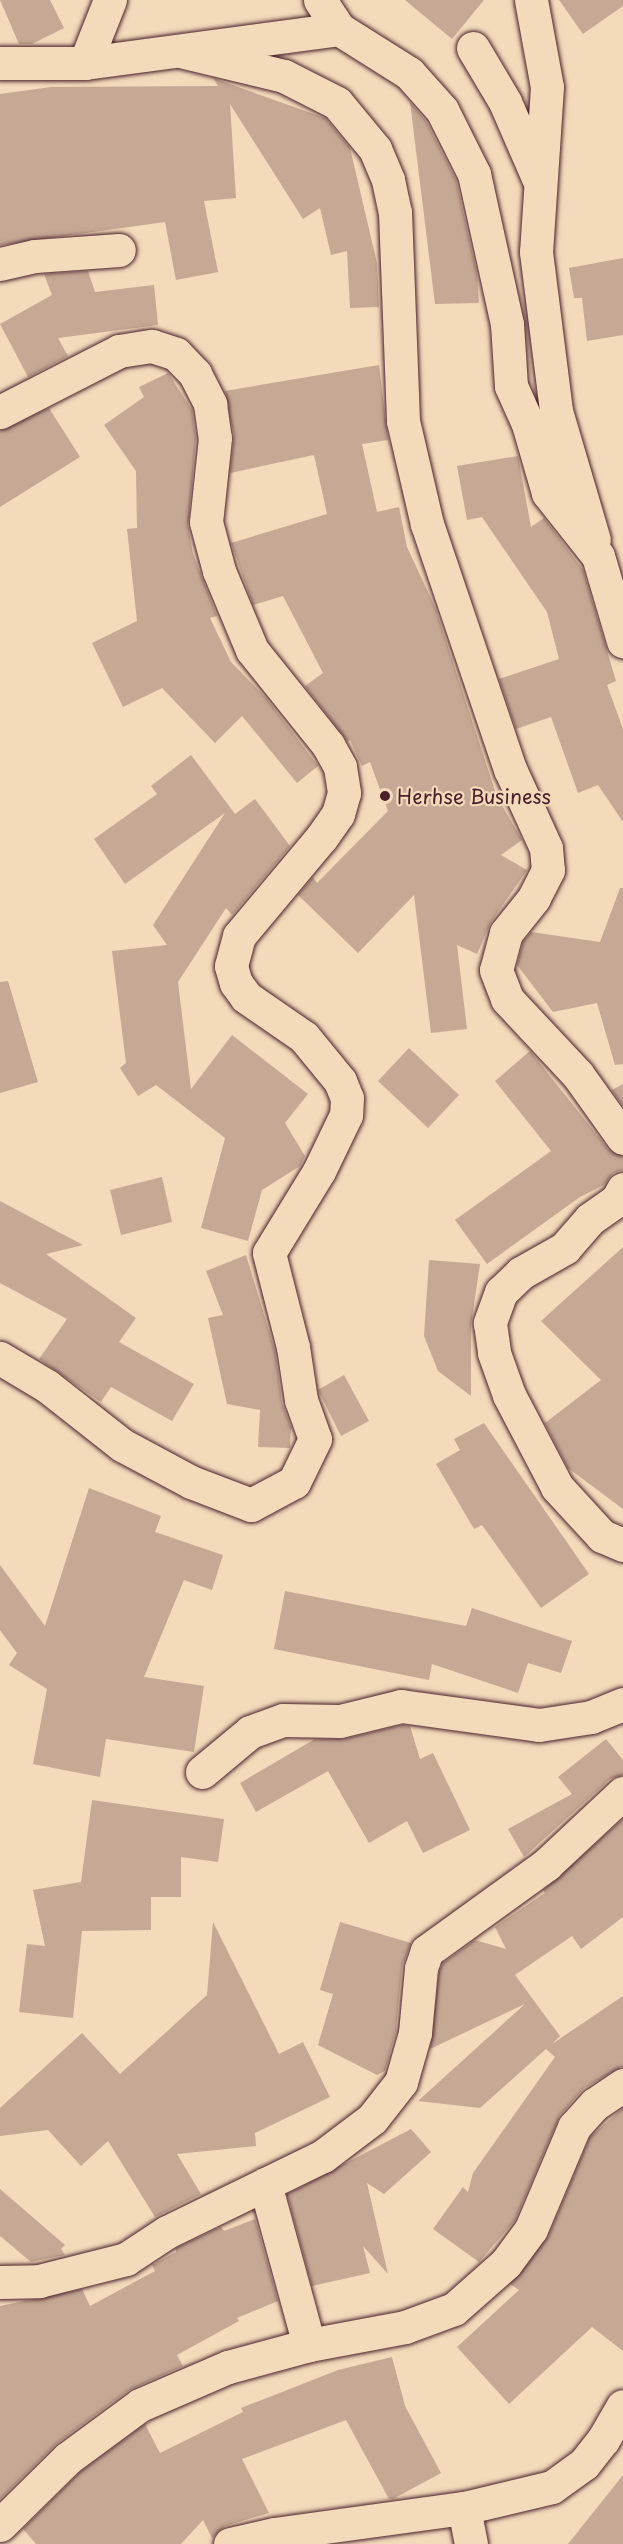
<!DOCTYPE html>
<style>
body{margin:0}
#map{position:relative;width:623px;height:2544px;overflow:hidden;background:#f2daba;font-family:"Playpen Sans",sans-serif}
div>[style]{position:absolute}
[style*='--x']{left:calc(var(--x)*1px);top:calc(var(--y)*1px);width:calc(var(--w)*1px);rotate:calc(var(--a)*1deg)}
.building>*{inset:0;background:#c5a994}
.roads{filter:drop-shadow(0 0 2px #4a1f2b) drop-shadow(0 0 2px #4a1f2b)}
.street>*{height:33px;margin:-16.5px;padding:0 16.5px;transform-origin:16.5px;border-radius:16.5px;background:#f2daba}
.dots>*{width:16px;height:16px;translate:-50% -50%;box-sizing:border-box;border:3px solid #f2daba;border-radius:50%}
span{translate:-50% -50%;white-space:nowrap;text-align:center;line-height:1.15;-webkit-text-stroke:4.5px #f2daba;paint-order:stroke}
.poi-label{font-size:20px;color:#4a1f2b}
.left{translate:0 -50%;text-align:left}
</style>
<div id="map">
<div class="building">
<div style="clip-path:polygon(0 0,50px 0,64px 28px,32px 44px,19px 44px)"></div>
<div style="clip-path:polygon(405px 0,484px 0,452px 39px)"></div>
<div style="clip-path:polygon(559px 0,623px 0,623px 6px,583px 34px)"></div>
<div style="clip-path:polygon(213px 78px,325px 118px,350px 148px,377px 263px,379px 307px,350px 308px,347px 251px,331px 255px,320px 208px,303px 219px,230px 104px,236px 198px,204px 201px,218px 272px,176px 280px,165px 222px,0 245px,0 94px,51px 87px,218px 86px)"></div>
<div style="clip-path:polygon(410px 102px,426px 121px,456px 180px,477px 274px,479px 303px,435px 304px)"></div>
<div style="clip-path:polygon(623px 258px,623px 335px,587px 341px,582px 298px,574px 298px,569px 268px)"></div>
<div style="clip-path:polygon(88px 271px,95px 292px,154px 285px,158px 325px,58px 338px,68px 356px,28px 377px,0 324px,52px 295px,44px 274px)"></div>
<div style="clip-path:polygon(379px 365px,388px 440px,362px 444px,377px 512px,399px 507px,407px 547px,435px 607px,497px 797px,522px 840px,501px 855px,527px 870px,491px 922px,477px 954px,457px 945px,467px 1029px,431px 1033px,414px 895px,358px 953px,298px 895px,313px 877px,317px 883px,388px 811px,370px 762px,362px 766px,350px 740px,348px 742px,305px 686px,323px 673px,283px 596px,253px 605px,231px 543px,327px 514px,314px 455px,230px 473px,234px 436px,225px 391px)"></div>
<div style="clip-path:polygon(168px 373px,192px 410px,196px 438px,188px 526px,193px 554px,217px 616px,210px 618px,231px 662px,267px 699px,318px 766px,297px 783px,242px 716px,215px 743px,162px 688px,123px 707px,92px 643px,137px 621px,127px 529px,137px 528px,136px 471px,104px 425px,144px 397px,139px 387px)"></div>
<div style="clip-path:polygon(49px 408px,80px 457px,0 507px,0 431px)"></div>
<div style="clip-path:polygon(518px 456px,531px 527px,544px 518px,583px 570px,616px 681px,607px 685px,623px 729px,623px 822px,598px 785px,578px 793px,551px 717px,516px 729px,499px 679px,559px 659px,547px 612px,482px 517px,467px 520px,457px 466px)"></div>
<div style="clip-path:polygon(191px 755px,235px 814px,255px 799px,290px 846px,232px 915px,226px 908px,178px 982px,191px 1089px,232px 1035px,308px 1094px,285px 1123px,305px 1156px,300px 1166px,262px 1190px,248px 1241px,201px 1228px,225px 1138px,156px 1085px,138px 1096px,120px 1068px,126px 1063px,112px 951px,167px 945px,153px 925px,225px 813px,125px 884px,94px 839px,157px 794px,151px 786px)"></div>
<div style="clip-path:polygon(620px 888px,623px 888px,623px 1064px,615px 1065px,597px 1003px,553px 1012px,517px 965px,523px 942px,531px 932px,600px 942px)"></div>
<div style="clip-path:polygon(8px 981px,38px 1082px,0 1093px,0 982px)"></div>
<div style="clip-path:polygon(409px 1048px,459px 1095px,428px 1128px,378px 1081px)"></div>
<div style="clip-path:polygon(530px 1051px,608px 1149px,623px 1156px,623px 1170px,613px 1173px,604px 1185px,580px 1197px,487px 1264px,455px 1220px,551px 1151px,495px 1081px)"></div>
<div style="clip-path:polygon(623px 1084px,623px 1106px,612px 1090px)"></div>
<div style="clip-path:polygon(162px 1177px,172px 1222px,121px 1235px,110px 1190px)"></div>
<div style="clip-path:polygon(0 1201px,83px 1245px,46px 1254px,136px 1318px,119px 1342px,194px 1384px,172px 1421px,111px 1387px,101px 1402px,39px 1359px,67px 1319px,0 1283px)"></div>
<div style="clip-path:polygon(623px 1247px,623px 1509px,568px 1468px,545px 1423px,601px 1380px,541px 1321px)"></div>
<div style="clip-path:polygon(246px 1255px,275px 1351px,282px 1403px,291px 1427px,290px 1448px,258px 1447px,260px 1410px,227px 1404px,208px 1318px,223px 1315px,206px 1271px)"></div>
<div style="clip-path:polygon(429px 1260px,480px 1264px,471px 1325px,471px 1396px,438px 1371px,424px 1336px)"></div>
<div style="clip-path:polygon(344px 1375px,369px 1421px,341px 1436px,318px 1390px)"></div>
<div style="clip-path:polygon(484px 1423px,589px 1574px,541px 1608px,482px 1525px,474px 1529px,436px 1464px,460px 1450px,454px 1439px)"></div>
<div style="clip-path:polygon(89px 1488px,161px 1516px,155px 1532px,223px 1555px,212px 1590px,184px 1580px,144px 1677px,204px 1686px,194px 1752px,106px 1739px,100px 1777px,33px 1764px,47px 1689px,9px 1665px,17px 1653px,0 1630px,0 1565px,45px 1626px)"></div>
<div style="clip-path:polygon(285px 1591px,466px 1626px,472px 1608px,572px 1641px,561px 1673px,528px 1663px,518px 1693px,432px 1664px,429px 1680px,274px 1649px)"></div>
<div style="clip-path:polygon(402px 1725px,410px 1726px,420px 1759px,433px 1753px,470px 1830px,423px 1853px,407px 1821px,369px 1843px,328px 1771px,256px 1812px,240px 1783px,315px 1739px,344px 1739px)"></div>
<div style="clip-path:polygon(606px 1739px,623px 1760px,623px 1775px,610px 1779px,524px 1857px,508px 1829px,572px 1794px,558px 1777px)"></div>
<div style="clip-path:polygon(92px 1800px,224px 1819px,218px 1862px,181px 1857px,181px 1897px,151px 1897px,151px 1930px,82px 1931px,73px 2018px,19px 2012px,27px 1944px,45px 1946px,33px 1890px,81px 1882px)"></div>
<div style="clip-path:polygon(623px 1819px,623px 1917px,581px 1949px,572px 1936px,515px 1975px,560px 2036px,552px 2044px,623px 1996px,623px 2066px,584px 2088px,560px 2115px,515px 2220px,479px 2262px,433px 2229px,463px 2187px,468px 2192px,473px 2173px,555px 2057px,546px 2049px,480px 2108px,418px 2101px,525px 2004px,430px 2049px,439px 1972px,443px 1963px,475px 1940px,506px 1949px,495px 1927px,545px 1893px,543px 1890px)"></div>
<div style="clip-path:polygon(213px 1922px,279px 2054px,303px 2042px,330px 2097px,255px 2133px,256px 2146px,177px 2154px,201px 2194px,155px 2217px,108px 2141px,81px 2166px,48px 2130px,0 2136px,0 2108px,82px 2033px,120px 2074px,207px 1995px)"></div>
<div style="clip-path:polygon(340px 1922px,411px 1943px,402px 1966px,396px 2030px,385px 2071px,377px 2075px,318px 2045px,333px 1994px,320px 1990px)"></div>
<div style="clip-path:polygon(623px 2108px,623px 2351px,592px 2327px,509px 2404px,457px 2347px,519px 2290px,510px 2284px,548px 2237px,590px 2137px)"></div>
<div style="clip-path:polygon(411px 2129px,431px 2152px,384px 2194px,367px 2183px,388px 2274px,363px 2246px,370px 2273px,312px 2286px,287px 2194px)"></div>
<div style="clip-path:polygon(0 2189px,65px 2245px,61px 2249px,65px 2255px,31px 2262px,0 2236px)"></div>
<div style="clip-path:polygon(255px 2219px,278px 2301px,237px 2318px,239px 2321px,177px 2355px,183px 2366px,129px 2390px,57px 2443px,0 2499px,0 2306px,82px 2289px,90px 2306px,155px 2271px,152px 2265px,176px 2252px,176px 2248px,221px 2227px,224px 2231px)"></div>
<div style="clip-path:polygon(392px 2357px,405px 2406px,441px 2473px,393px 2499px,389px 2499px,346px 2420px,242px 2459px,269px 2513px,225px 2526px,212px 2538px,203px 2520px,181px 2544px,36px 2544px,23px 2529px,80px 2472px,145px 2424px,160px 2453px,243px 2412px,241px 2408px,338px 2370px)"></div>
<div style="clip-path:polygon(623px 2475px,623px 2544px,568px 2544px)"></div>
</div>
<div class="roads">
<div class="street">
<div style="--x:320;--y:0;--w:35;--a:57"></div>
<div style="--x:531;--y:0;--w:88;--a:79.6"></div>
<div style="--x:547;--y:87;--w:165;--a:93.8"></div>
<div style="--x:536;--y:252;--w:160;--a:82.8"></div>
<div style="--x:556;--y:411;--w:134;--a:73.6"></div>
<div style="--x:473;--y:48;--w:63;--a:59.3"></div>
<div style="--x:505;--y:102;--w:83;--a:66.5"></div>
<div style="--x:180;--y:51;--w:107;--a:13.5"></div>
<div style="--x:284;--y:76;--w:59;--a:27"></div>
<div style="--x:337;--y:103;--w:60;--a:50.4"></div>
<div style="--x:375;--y:149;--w:34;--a:67"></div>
<div style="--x:388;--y:180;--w:33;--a:78"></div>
<div style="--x:395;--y:212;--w:209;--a:87.8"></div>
<div style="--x:403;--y:421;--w:106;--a:76.9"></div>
<div style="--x:427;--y:524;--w:259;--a:71.3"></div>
<div style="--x:510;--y:769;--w:87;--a:65.5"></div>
<div style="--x:546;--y:848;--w:22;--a:85"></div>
<div style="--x:548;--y:870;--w:31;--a:117"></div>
<div style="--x:534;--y:898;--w:45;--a:128.7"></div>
<div style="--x:506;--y:933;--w:38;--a:105"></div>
<div style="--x:496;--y:970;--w:31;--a:69"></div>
<div style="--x:507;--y:999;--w:104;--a:46.9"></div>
<div style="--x:578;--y:1075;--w:77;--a:54.5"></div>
<div style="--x:0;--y:63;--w:85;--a:0"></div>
<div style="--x:85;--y:63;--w:68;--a:-68.4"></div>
<div style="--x:85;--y:63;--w:256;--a:-7.6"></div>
<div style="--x:339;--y:29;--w:83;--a:32.2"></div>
<div style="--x:409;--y:73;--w:50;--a:48.3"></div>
<div style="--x:442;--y:110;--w:72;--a:63.4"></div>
<div style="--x:474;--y:174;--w:154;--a:77.6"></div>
<div style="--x:507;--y:324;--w:62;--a:86.3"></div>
<div style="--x:511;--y:386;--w:42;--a:65.9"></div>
<div style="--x:528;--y:424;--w:72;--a:73.8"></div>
<div style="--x:548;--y:493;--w:80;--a:51.6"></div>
<div style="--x:598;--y:556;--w:89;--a:73.6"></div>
<div style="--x:0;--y:264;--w:36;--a:-13"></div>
<div style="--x:35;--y:256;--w:84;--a:-4.1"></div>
<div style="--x:0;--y:412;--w:134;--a:-27.1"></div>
<div style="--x:119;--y:351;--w:33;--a:-9"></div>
<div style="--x:152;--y:346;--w:25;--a:18"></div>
<div style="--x:176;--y:354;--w:28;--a:46"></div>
<div style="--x:195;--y:374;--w:34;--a:63"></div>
<div style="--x:210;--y:404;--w:34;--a:82"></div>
<div style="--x:215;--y:438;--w:84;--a:96.1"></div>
<div style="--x:206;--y:522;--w:51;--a:75.1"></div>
<div style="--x:219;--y:571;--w:86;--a:67.3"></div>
<div style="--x:252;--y:650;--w:122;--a:51.3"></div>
<div style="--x:328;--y:745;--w:25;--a:61"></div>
<div style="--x:340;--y:767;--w:26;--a:81"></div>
<div style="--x:344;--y:793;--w:22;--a:106"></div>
<div style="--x:338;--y:814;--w:29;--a:125"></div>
<div style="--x:321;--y:838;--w:128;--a:129.9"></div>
<div style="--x:239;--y:936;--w:31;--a:105"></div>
<div style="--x:231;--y:966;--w:18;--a:74"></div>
<div style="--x:236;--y:983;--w:17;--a:54"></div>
<div style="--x:246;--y:997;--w:70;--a:34.6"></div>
<div style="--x:304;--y:1037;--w:57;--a:50.7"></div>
<div style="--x:340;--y:1081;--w:18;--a:68"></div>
<div style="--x:347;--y:1098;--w:17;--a:93"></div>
<div style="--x:346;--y:1115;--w:62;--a:115.7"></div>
<div style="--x:319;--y:1171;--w:96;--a:121.4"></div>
<div style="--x:269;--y:1253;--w:97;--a:75.7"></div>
<div style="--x:293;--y:1347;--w:54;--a:81.4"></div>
<div style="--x:301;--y:1400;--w:41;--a:70.3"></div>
<div style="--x:315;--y:1439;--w:48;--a:116"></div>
<div style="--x:294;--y:1482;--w:49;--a:151.9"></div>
<div style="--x:251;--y:1505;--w:64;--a:-159"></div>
<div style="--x:191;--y:1482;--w:78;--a:-151.8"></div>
<div style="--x:122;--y:1445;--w:95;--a:-141.8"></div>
<div style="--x:47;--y:1386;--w:55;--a:-149.2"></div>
<div style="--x:623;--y:1189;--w:13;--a:119"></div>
<div style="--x:617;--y:1200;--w:33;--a:145"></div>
<div style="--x:590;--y:1219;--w:38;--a:131"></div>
<div style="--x:565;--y:1248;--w:51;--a:150.4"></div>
<div style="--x:521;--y:1273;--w:28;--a:136"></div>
<div style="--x:501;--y:1292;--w:33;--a:110"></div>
<div style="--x:490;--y:1323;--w:30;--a:82"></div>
<div style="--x:494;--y:1353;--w:45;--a:70.3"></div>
<div style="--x:509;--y:1395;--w:104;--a:62.4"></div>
<div style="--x:557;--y:1487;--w:67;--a:47.4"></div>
<div style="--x:602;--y:1536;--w:23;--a:23"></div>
<div style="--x:202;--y:1772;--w:62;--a:-39.8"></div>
<div style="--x:250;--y:1732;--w:35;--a:-20"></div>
<div style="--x:283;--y:1720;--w:57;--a:1"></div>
<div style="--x:340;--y:1721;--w:63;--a:-13.8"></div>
<div style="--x:401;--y:1706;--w:139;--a:7.8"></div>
<div style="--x:539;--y:1725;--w:53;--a:-8.7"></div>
<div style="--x:591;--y:1717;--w:35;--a:-22"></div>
<div style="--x:265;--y:2184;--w:167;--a:74.7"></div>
<div style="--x:0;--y:2282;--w:39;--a:-1"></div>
<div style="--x:39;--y:2281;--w:90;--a:-14.2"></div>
<div style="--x:126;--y:2259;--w:49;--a:-33.4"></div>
<div style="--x:167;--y:2232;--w:174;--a:-26"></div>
<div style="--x:323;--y:2156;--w:61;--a:-37.1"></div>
<div style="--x:372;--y:2119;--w:47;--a:-51.9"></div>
<div style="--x:401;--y:2082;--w:51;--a:-74.1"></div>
<div style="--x:415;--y:2033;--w:65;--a:-84.7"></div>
<div style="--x:421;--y:1968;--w:18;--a:-71"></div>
<div style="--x:427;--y:1951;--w:148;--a:-35.9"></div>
<div style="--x:547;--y:1864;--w:104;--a:-43.1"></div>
<div style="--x:464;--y:2508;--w:37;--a:79"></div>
<div style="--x:0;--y:2525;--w:95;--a:-44.6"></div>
<div style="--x:68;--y:2458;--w:89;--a:-36.4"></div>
<div style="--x:140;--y:2405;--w:96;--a:-23.4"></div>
<div style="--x:228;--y:2367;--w:84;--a:-15.2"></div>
<div style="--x:309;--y:2345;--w:98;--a:-10.6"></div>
<div style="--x:405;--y:2327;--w:52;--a:-20.2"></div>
<div style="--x:454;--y:2309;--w:69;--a:-41.5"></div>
<div style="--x:506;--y:2263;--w:42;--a:-53.7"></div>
<div style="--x:531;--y:2229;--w:111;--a:-67.1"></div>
<div style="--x:574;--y:2127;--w:31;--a:-48"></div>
<div style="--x:595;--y:2104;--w:34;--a:-34"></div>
<div style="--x:230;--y:2544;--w:45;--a:-12.8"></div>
<div style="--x:274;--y:2534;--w:192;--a:-7.8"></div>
<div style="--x:464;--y:2508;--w:90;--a:-13.4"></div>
<div style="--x:552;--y:2487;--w:39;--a:-36"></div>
<div style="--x:584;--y:2464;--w:31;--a:-52"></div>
<div style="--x:603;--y:2440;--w:39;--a:-60"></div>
</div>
</div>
<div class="dots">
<div style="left:385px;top:796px;background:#4a1f2b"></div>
</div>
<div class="poi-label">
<span class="left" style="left:397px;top:796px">Herhse Business</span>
</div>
</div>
